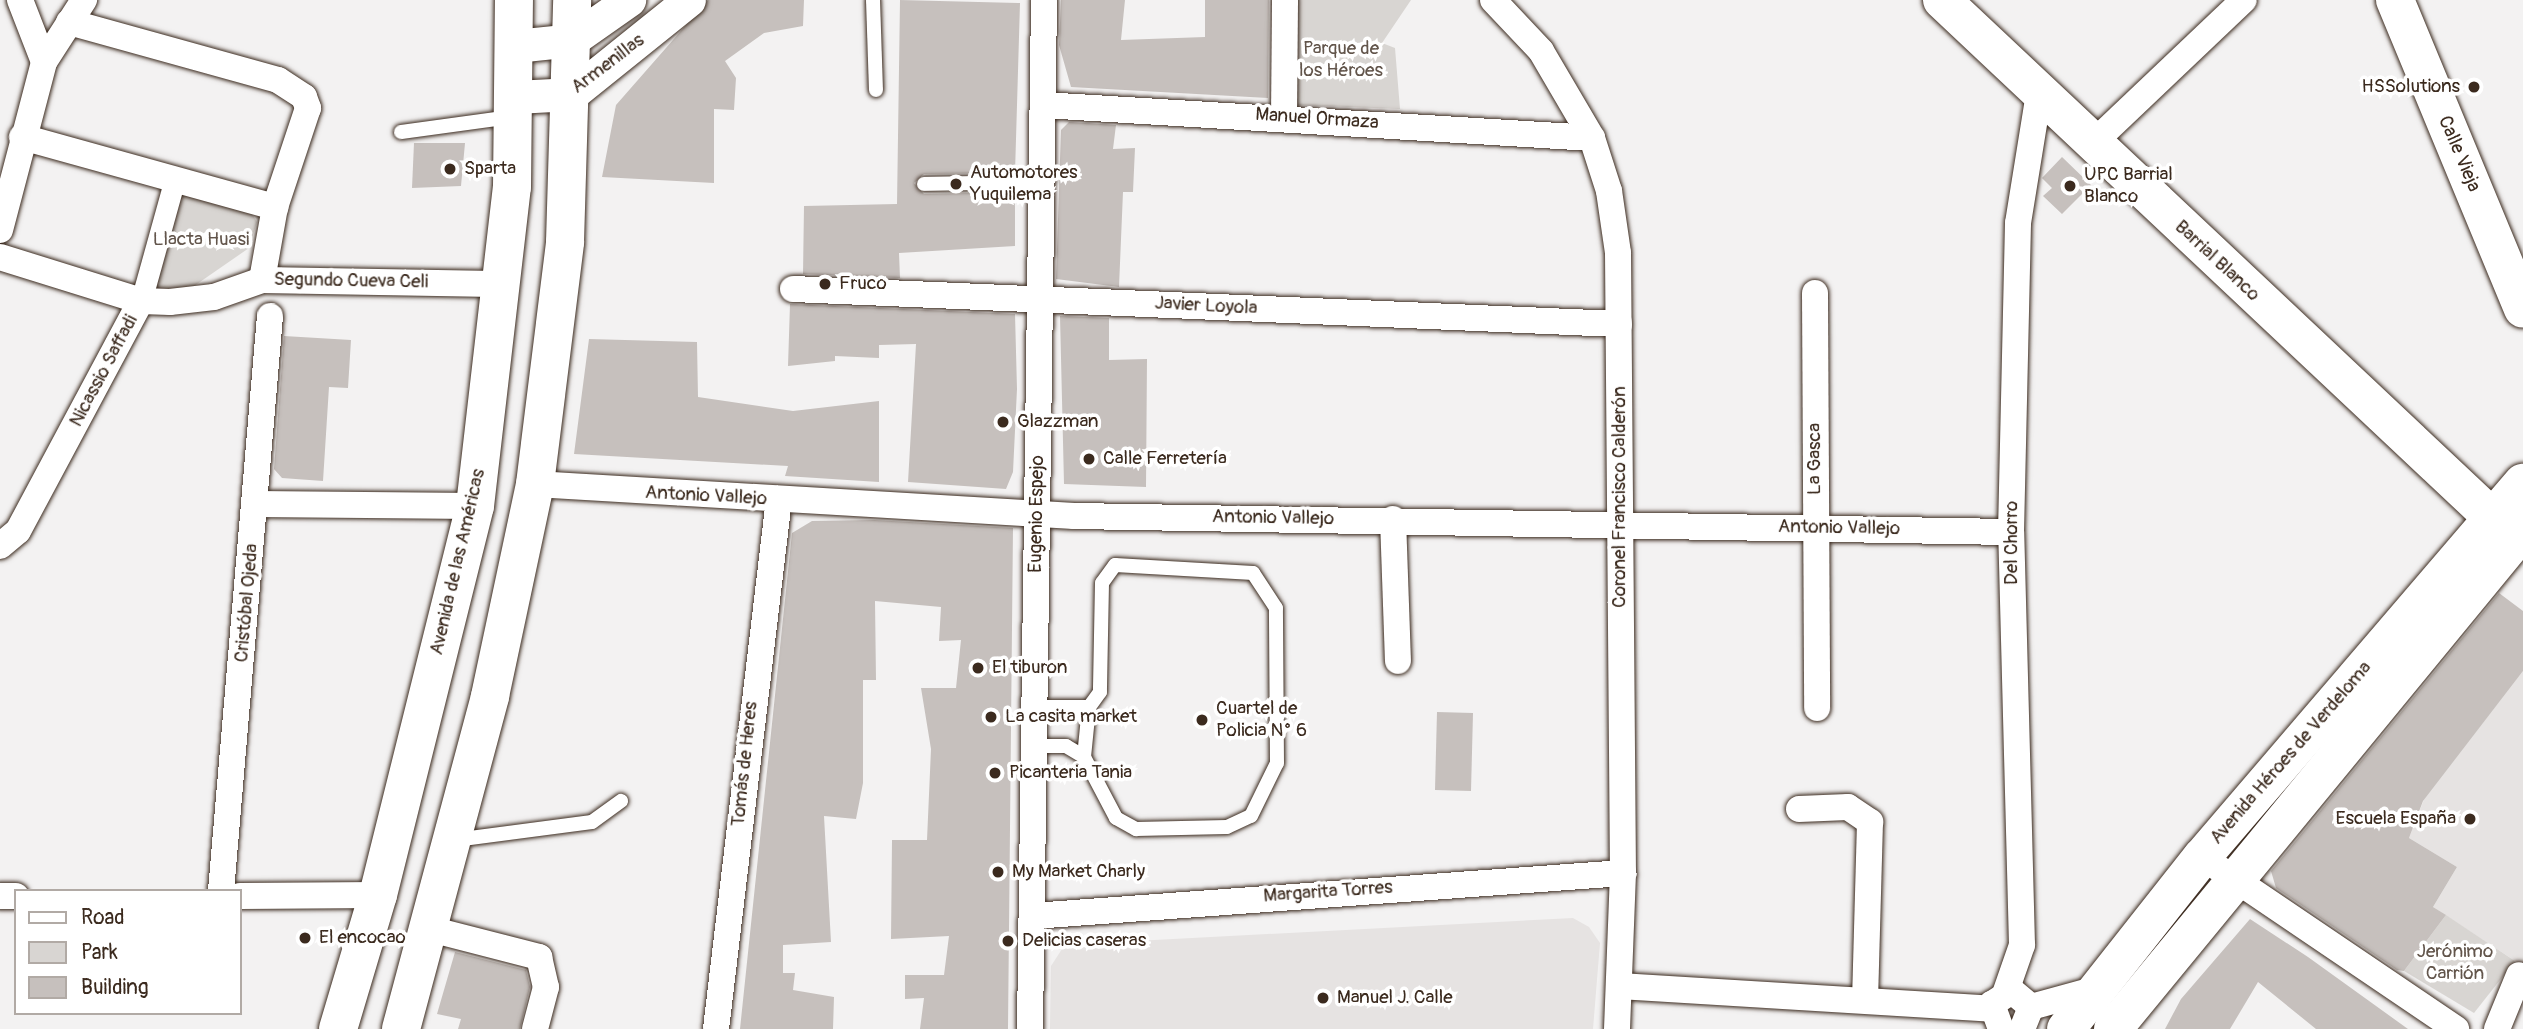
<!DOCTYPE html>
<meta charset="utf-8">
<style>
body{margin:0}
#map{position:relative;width:2523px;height:1029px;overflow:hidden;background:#f3f2f2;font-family:Pangolin,sans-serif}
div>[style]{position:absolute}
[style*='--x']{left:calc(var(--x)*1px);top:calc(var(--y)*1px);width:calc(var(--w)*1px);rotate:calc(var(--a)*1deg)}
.built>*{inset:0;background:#e6e3e2}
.green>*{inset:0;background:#d8d5d2}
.building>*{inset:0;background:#c6c0bd}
.roads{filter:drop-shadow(0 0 2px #3b2a1e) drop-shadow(0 0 2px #3b2a1e)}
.service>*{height:14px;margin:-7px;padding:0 7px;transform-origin:7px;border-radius:7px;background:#fff}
.pedestrian>*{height:21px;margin:-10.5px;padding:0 10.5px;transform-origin:10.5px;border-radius:10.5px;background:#fff}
.minor>*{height:26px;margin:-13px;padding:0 13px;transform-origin:13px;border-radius:13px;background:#fff}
.tertiary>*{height:33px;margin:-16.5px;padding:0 16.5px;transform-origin:16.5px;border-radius:16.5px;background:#fff}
.secondary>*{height:38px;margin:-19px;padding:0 19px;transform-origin:19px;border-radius:19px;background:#fff}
.primary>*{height:38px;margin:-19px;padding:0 19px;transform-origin:19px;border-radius:19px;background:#fff}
.dots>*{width:19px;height:19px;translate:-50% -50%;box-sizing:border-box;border:4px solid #fff;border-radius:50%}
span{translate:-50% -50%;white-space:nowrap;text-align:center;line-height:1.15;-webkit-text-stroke:7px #fff;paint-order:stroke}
.park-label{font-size:19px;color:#62554b}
.street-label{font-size:19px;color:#3b2a1e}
.poi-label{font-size:19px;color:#3b2a1e}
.right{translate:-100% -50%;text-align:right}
.left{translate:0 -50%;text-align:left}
.legend{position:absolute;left:14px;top:889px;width:228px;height:126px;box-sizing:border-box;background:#fff;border:2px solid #b1aaa5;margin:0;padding:9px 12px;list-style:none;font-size:21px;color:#3b2a1e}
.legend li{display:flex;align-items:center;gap:14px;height:35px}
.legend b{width:35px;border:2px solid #b1aaa5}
</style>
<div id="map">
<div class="built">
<div style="clip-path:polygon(2523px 671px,2523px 966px,2433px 907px,2457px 867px,2409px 838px,2425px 797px)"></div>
<div style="clip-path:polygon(1573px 918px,1589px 927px,1600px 943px,1593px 1029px,1050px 1029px,1051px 966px,1062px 949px,1079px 944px)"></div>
</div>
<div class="green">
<div style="clip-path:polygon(1296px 0,1411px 0,1382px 43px,1395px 48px,1400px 109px,1297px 105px)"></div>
<div style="clip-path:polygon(177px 192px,252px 214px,257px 222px,249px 248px,184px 293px,143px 288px)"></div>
<div style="clip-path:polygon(2446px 915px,2515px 961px,2474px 1013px,2404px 971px)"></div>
</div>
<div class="building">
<div style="clip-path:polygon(708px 0,804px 0,803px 26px,764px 33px,725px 61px,736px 78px,734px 110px,714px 109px,714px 183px,602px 177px,616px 105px)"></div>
<div style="clip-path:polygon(900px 0,1020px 3px,1015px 173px,924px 174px,914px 183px,924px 194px,1015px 192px,1015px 246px,899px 253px,900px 278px,803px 274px,804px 206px,897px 204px)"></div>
<div style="clip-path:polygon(1061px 0,1125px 0,1121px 40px,1205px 37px,1205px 0,1269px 0,1268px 98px,1071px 87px,1059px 45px)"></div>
<div style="clip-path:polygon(1069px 122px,1116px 125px,1113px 149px,1135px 148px,1133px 192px,1123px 192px,1119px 287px,1056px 279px,1061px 130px)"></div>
<div style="clip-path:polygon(414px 143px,465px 143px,461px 186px,412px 188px)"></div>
<div style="clip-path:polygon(2062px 157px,2091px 185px,2062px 214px,2043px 196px,2052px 188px,2042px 178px)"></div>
<div style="clip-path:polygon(790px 304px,1015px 314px,1017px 389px,1013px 472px,1006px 489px,908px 482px,916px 344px,879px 345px,879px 358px,835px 356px,835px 361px,788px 366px)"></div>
<div style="clip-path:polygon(1060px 316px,1109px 318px,1109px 360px,1147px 359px,1146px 487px,1064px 484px)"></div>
<div style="clip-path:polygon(284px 336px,351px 340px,348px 388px,329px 387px,323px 481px,282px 478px,274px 469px)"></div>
<div style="clip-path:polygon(589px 339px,697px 342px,698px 397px,793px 411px,879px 401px,879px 482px,785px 476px,788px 466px,574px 454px)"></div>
<div style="clip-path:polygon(874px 520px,1013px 528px,1008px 1029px,920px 1029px,924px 998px,905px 999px,905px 975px,944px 975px,949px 936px,891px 939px,892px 840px,927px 840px,931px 749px,921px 688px,956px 688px,961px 640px,939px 641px,941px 607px,875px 601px,876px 680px,863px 680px,863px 783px,856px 819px,824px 816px,831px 942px,783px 945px,783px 973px,795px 973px,793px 990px,834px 997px,833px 1029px,740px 1029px,792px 533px,812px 521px)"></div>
<div style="clip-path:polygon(2499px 593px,2523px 611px,2523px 671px,2423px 801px,2409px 838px,2457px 867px,2433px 907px,2446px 915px,2404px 971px,2397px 970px,2276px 888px,2271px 871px)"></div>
<div style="clip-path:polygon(1437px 712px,1473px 713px,1471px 791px,1435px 790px)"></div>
<div style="clip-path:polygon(2250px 919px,2308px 957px,2408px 1029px,2316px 1029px,2258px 982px,2230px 1029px,2165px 1029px,2181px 999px)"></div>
<div style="clip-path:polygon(455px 952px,526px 970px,530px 987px,520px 1029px,458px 1029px,461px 1019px,437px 1014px)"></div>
</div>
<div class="roads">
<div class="service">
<div style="--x:873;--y:0;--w:90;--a:88.1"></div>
<div style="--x:401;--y:132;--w:111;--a:-7.8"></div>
<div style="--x:924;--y:184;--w:120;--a:-1"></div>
<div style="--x:1035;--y:746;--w:31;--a:0"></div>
<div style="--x:1066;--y:746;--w:21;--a:31"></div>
<div style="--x:1084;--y:757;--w:69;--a:62.3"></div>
<div style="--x:1116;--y:818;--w:23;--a:29"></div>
<div style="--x:1136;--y:829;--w:91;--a:-1.3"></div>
<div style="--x:1227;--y:827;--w:26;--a:-25"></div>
<div style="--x:1251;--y:816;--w:59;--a:-63.9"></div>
<div style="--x:1277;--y:763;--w:155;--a:-90.4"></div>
<div style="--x:1276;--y:608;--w:42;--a:-123.3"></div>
<div style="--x:1253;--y:573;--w:138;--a:-176.7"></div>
<div style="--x:1115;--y:565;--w:22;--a:126"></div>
<div style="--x:1102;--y:583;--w:109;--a:91.1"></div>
<div style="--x:1100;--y:692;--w:19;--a:126"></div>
<div style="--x:1089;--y:707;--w:54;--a:180"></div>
<div style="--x:1084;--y:757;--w:50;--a:-84.3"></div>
<div style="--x:455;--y:840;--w:138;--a:-7.5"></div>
<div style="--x:592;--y:822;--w:36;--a:-36"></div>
</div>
<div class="pedestrian">
<div style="--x:141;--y:301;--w:128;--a:-74.5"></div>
</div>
<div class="minor">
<div style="--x:20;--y:0;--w:66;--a:68.8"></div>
<div style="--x:1493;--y:0;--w:70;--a:46.7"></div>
<div style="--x:1541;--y:51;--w:101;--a:59.6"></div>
<div style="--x:1592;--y:138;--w:56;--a:72.2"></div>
<div style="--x:1609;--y:191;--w:63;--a:81.7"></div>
<div style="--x:1618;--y:253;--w:620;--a:89.54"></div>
<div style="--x:1623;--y:873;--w:156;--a:92.2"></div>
<div style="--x:69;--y:22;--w:217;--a:15.5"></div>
<div style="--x:278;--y:80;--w:31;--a:33"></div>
<div style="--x:304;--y:97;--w:12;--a:70"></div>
<div style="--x:308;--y:108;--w:104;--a:108.4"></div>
<div style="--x:275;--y:207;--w:74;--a:100.1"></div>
<div style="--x:1043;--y:105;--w:550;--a:3.44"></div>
<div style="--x:1284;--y:117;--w:117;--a:-89.5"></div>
<div style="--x:22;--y:137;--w:263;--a:15.5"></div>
<div style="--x:2092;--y:144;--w:209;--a:-43.5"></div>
<div style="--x:0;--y:230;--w:174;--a:-75.3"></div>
<div style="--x:44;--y:62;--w:74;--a:-57.2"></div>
<div style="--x:0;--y:257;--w:148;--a:17.3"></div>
<div style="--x:141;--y:301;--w:29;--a:2"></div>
<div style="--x:170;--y:302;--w:44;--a:-6.5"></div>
<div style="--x:214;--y:297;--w:51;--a:-19.5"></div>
<div style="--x:262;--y:280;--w:240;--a:1"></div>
<div style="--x:793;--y:289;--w:827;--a:2.43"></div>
<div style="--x:1815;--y:293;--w:415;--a:89.7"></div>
<div style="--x:535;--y:484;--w:540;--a:3.4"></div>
<div style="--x:1074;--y:516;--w:937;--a:0.98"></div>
<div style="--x:256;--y:504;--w:219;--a:0.5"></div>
<div style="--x:1393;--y:519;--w:142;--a:88"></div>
<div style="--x:0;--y:546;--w:23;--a:-40"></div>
<div style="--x:18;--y:531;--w:261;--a:-61.9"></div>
<div style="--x:1799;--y:809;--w:49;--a:-2.3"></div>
<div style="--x:1848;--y:807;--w:27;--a:34"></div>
<div style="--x:1870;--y:822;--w:176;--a:91.6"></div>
<div style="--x:2202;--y:857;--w:307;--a:34.1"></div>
<div style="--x:221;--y:891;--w:577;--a:-85.13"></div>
<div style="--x:0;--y:896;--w:16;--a:0"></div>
<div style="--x:240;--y:896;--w:138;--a:-0.4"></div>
<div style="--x:1033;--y:916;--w:592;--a:-4.17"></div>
<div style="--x:430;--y:929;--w:113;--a:14.4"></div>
<div style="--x:539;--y:957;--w:31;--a:77"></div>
<div style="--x:546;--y:987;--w:43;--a:104.7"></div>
<div style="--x:1620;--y:986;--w:372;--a:3.5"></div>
<div style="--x:2006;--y:991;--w:49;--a:-70.8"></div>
<div style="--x:2022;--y:945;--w:413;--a:-91.5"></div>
<div style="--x:2011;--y:532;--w:309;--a:-88.7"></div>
<div style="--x:2018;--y:223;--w:132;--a:-80.8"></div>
<div style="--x:2031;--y:1007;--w:68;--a:-15.3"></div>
<div style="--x:716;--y:1029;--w:534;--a:-83.22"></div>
<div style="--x:1030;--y:1029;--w:1029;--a:-89.22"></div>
<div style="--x:2001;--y:1029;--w:27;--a:-110"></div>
<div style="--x:1992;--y:1004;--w:24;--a:-33"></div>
<div style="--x:2012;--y:991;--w:25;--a:40"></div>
<div style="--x:2031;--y:1007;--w:24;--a:112"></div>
<div style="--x:2497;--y:1029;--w:58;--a:-67.8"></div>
</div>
<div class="tertiary">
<div style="--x:515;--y:46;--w:57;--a:-6"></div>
<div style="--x:572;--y:40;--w:70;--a:-35.1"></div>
<div style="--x:515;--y:97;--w:57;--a:-3"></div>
<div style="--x:572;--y:94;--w:150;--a:-38.8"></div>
</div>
<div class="secondary">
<div style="--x:1942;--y:0;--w:787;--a:43.25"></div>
<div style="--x:2395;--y:0;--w:334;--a:67.5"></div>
<div style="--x:2066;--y:1029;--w:219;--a:-51.7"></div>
<div style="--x:2202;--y:857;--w:493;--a:-49.4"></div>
<div style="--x:2113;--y:1029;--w:646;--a:-50.59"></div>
</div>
<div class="primary">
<div style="--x:338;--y:1029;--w:140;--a:-73.4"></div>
<div style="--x:378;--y:895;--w:401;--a:-76"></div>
<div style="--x:475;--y:506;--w:321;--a:-83.4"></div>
<div style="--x:512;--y:187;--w:187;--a:-89.4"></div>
<div style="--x:401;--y:1029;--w:345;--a:-75"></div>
<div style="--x:490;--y:696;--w:217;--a:-78"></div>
<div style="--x:535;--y:484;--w:244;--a:-82.9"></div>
<div style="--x:565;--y:242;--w:242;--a:-88.3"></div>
</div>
</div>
<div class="dots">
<div style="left:2474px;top:87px;background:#3b2a1e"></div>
<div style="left:450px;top:169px;background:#3b2a1e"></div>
<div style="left:956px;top:184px;background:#3b2a1e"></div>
<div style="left:2070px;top:186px;background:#3b2a1e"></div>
<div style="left:825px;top:284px;background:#3b2a1e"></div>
<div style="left:1003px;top:422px;background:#3b2a1e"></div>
<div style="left:1089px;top:459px;background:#3b2a1e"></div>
<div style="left:978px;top:668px;background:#3b2a1e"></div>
<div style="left:991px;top:717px;background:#3b2a1e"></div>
<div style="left:1202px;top:720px;background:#3b2a1e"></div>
<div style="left:995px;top:773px;background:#3b2a1e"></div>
<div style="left:2470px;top:819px;background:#3b2a1e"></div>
<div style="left:998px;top:872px;background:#3b2a1e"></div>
<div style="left:305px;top:938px;background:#3b2a1e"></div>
<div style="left:1008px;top:941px;background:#3b2a1e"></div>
<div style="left:1323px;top:998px;background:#3b2a1e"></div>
</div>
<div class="park-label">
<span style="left:1341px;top:60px">Parque de<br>los Héroes</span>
<span style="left:201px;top:240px">Llacta Huasi</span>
<span style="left:2455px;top:963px">Jerónimo<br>Carrión</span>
</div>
<div class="street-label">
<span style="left:608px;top:64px;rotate:-37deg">Armenillas</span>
<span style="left:1317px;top:119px;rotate:4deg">Manuel Ormaza</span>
<span style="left:2459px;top:154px;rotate:67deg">Calle Vieja</span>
<span style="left:2217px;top:261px;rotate:43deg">Barrial Blanco</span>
<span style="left:351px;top:281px;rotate:1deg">Segundo Cueva Celi</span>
<span style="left:1206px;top:306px;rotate:3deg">Javier Loyola</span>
<span style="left:104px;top:371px;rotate:-62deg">Nicassio Saffadi</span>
<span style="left:1815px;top:459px;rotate:-90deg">La Gasca</span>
<span style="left:706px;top:496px;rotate:3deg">Antonio Vallejo</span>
<span style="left:1620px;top:497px;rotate:-90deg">Coronel Francisco Calderón</span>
<span style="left:1037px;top:514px;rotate:-89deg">Eugenio Espejo</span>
<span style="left:1273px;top:518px;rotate:1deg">Antonio Vallejo</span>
<span style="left:1839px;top:528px;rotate:1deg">Antonio Vallejo</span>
<span style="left:2012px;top:543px;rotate:-90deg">Del Chorro</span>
<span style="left:458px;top:562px;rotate:-77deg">Avenida de las Américas</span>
<span style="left:247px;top:603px;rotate:-85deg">Cristóbal Ojeda</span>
<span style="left:2291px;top:753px;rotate:-49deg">Avenida Héroes de Verdeloma</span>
<span style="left:745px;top:764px;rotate:-84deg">Tomás de Heres</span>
<span style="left:1328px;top:892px;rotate:-4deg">Margarita Torres</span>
</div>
<div class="poi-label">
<span class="right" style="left:2460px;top:87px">HSSolutions</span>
<span class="left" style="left:464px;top:169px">Sparta</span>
<span class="left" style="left:970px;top:184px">Automotores<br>Yuquilema</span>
<span class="left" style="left:2084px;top:186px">UPC Barrial<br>Blanco</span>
<span class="left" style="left:839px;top:284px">Fruco</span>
<span class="left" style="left:1017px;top:422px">Glazzman</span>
<span class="left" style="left:1103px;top:459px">Calle Ferretería</span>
<span class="left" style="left:992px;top:668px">El tiburon</span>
<span class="left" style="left:1216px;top:720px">Cuartel de<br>Policia N° 6</span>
<span class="left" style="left:1005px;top:717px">La casita market</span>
<span class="left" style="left:1009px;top:773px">Picanteria Tania</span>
<span class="right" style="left:2456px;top:819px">Escuela España</span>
<span class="left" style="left:1012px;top:872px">My Market Charly</span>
<span class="left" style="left:319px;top:938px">El encocao</span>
<span class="left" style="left:1022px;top:941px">Delicias caseras</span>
<span class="left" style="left:1337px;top:998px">Manuel J. Calle</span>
</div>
<ul class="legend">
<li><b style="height:9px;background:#fff"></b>Road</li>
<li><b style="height:19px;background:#d8d5d2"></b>Park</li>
<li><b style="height:19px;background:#c6c0bd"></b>Building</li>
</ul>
</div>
